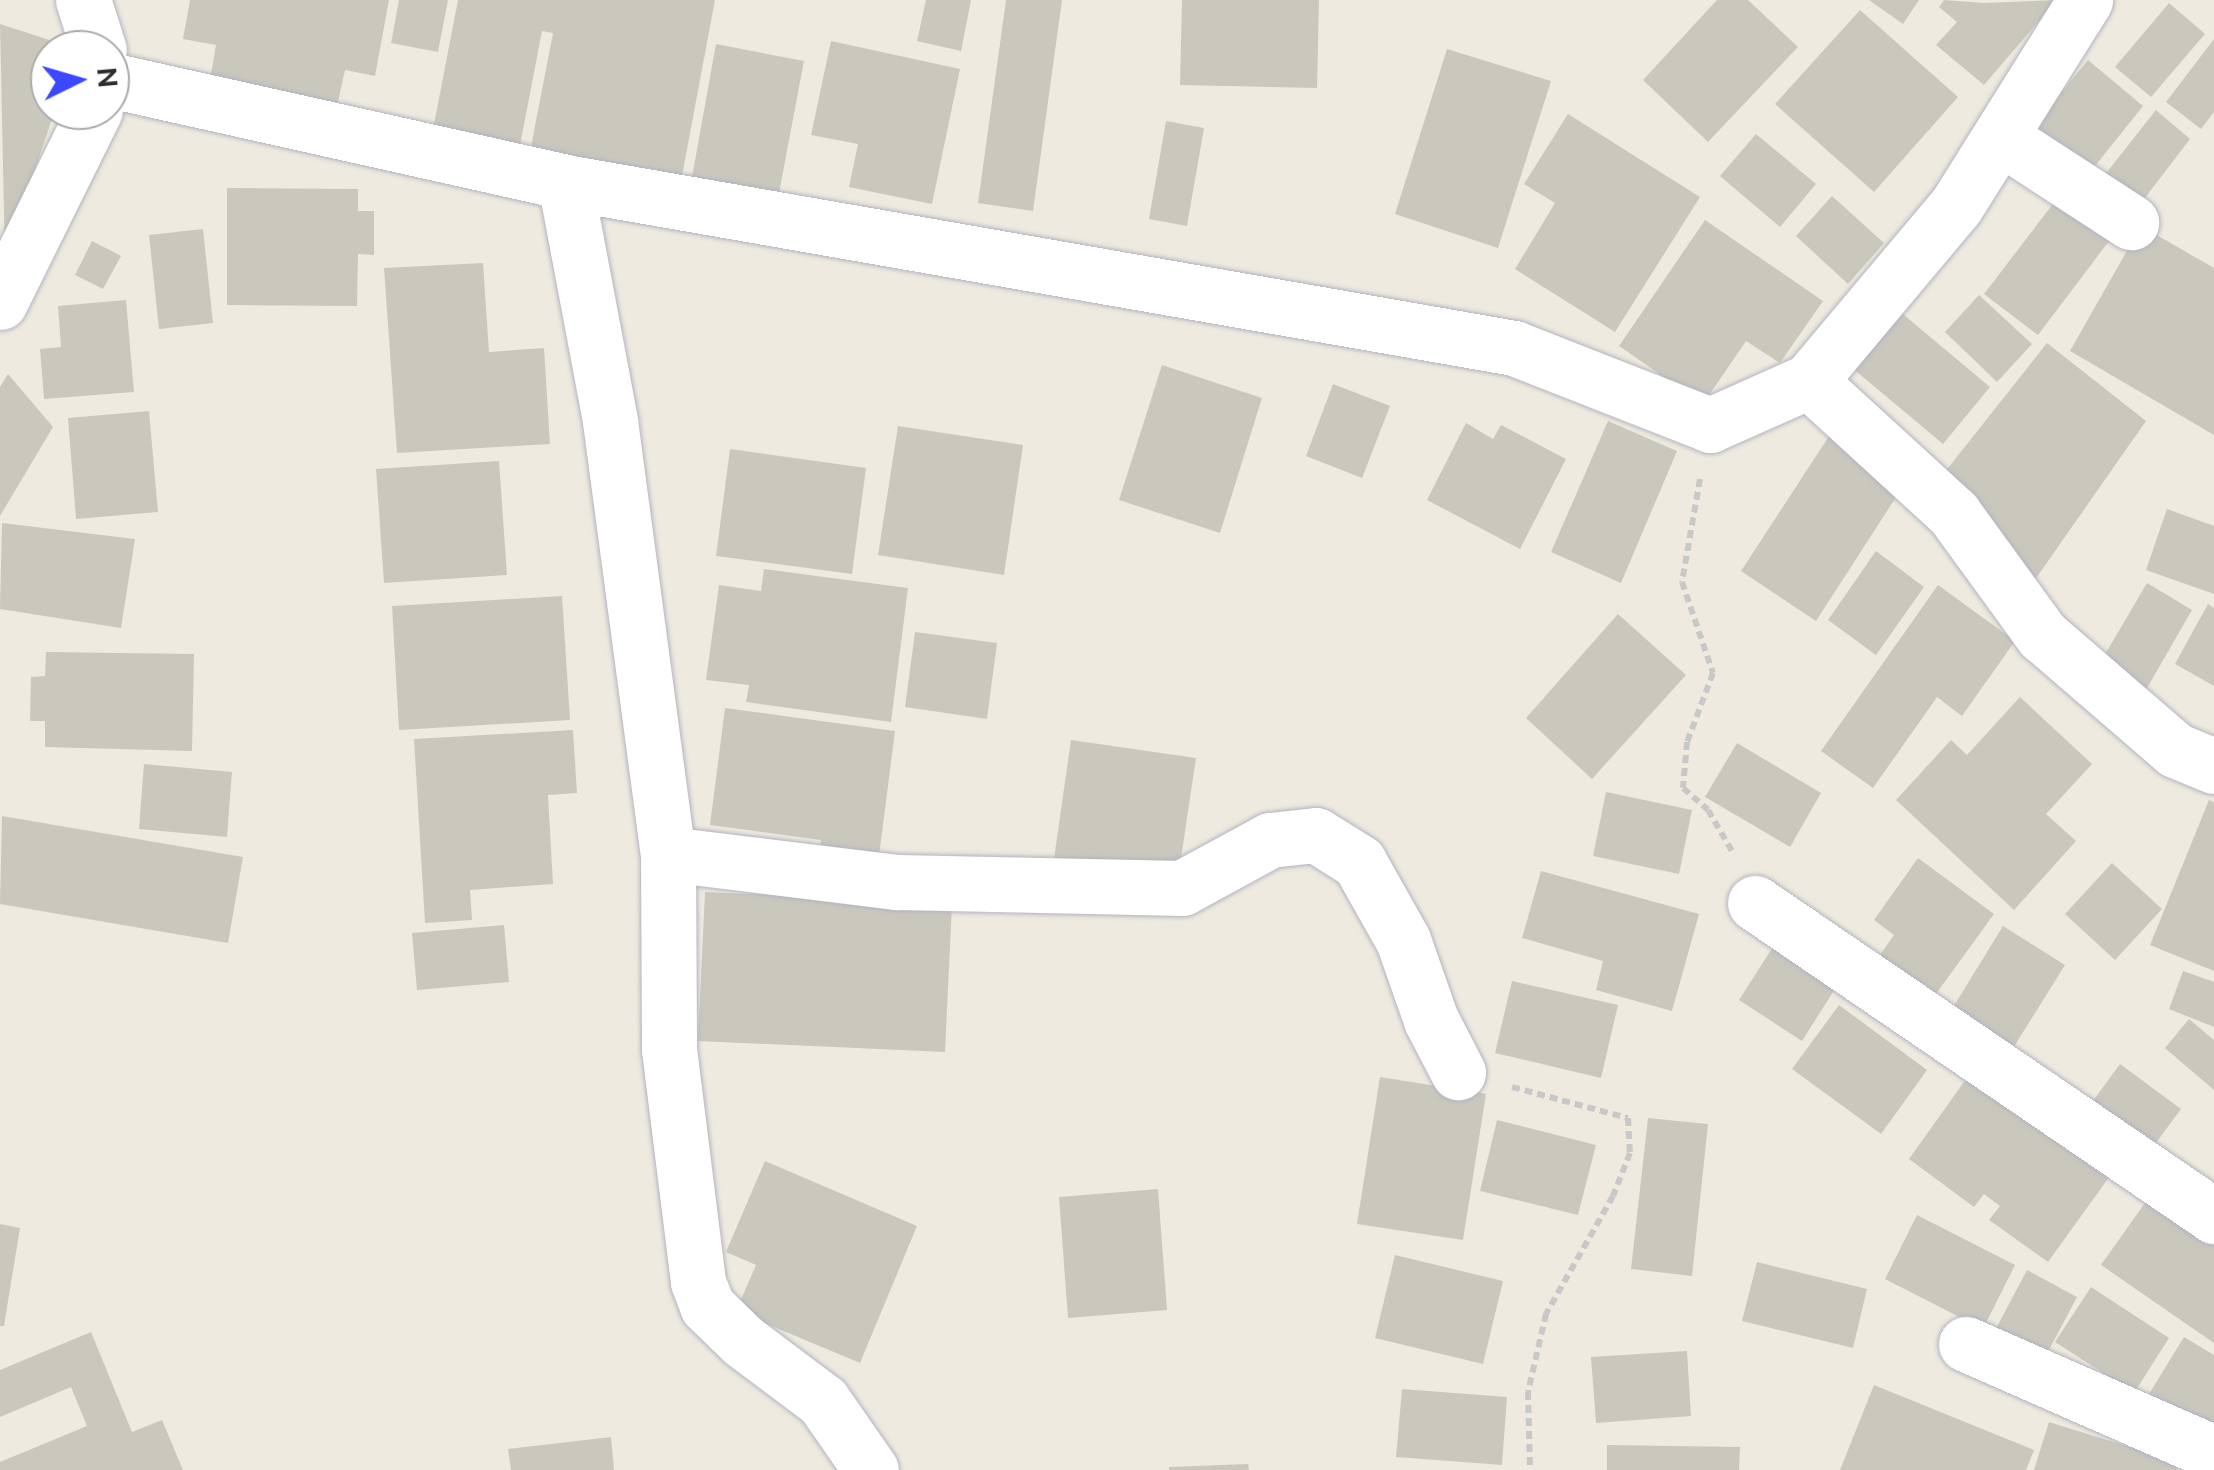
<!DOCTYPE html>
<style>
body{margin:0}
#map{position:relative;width:2214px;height:1470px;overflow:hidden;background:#eeeadf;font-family:Ubuntu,sans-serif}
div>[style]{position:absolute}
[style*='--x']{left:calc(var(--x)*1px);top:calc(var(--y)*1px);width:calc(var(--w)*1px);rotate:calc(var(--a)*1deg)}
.building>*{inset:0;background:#cac8bd}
.path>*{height:6px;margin-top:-3px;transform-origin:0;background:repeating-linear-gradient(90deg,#c8c8c8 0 8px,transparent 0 13px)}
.roads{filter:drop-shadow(0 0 2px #b3b3c0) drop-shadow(0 0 2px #b3b3c0)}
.minor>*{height:55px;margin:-27.5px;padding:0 27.5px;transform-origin:27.5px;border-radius:27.5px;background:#fff}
span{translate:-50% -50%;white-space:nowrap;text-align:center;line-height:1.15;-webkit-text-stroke:9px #fff;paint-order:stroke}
.north{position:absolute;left:30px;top:30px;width:100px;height:100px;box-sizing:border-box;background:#fff;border:2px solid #ababab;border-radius:50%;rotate:85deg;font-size:28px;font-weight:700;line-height:40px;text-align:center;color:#2d2d2d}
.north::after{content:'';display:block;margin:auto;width:35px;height:45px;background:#3b48ff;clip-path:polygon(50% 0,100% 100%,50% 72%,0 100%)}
</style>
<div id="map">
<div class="building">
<div style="clip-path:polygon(190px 0,389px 0,375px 76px,345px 70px,336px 111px,209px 86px,216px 45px,183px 39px)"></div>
<div style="clip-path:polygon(399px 0,448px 0,438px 52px,391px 43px)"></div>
<div style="clip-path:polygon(458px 0,715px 0,679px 192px,528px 162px,553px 33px,542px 31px,517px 161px,430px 145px)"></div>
<div style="clip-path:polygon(926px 0,971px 0,961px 51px,917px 41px)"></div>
<div style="clip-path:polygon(1006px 0,1062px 0,1033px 211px,978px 203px)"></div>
<div style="clip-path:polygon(1182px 0,1319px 0,1317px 88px,1180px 85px)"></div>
<div style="clip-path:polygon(1717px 0,1748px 0,1798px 47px,1708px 142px,1643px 80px)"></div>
<div style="clip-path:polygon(1869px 0,1919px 0,1903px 24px)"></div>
<div style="clip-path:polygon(1944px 0,1984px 3px,2057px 0,1984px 85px,1936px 45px,1957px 22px,1939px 7px)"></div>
<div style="clip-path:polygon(2169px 3px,2205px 34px,2151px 97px,2115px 67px)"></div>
<div style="clip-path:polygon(1860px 10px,1958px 97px,1874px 192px,1775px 104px)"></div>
<div style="clip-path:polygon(0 24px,77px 49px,50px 50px,55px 110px,5px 259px)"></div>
<div style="clip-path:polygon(2214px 39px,2214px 112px,2201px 129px,2166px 102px)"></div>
<div style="clip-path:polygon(831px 41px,960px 69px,932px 204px,849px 187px,858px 144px,811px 135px)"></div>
<div style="clip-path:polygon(716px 44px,804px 61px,779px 193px,692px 177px)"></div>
<div style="clip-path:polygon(1447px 49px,1551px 81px,1498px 248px,1395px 214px)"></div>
<div style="clip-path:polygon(2088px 60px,2143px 106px,2091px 171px,2035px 125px)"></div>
<div style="clip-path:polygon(2156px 110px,2190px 139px,2135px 211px,2099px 182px)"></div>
<div style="clip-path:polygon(1568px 114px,1700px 197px,1615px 332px,1515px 269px,1555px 203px,1524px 184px)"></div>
<div style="clip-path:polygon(1166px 121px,1204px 128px,1187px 226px,1149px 219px)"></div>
<div style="clip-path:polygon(1756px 134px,1816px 184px,1780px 227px,1720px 176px)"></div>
<div style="clip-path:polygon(2066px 187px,2119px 228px,2038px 335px,1984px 294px)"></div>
<div style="clip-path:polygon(227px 188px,358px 189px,358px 211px,374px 211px,374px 255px,358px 254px,357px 306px,227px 305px)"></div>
<div style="clip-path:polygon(1832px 196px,1884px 243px,1848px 284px,1796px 236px)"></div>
<div style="clip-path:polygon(1705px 220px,1823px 301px,1780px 363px,1746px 341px,1703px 404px,1619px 346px)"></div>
<div style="clip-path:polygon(2141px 226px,2214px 268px,2214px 435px,2070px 351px)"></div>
<div style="clip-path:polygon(203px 229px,213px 323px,159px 329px,149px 235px)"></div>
<div style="clip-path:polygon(92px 241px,121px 256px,103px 289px,75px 275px)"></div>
<div style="clip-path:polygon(483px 263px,489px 352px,544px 348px,550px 444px,397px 453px,384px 268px)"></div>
<div style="clip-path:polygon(1979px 295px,2032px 344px,1997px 382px,1945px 332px)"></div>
<div style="clip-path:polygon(126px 300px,134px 392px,44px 399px,40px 349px,61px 347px,58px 306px)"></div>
<div style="clip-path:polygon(1898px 310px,1990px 387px,1943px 444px,1851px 367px)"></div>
<div style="clip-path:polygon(2047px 343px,2146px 421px,2032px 584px,1937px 482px)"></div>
<div style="clip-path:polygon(1162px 365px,1262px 398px,1220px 533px,1119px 500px)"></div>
<div style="clip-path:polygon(8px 374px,53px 427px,0 516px,0 387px)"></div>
<div style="clip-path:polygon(1333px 384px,1390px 406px,1362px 478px,1306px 456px)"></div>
<div style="clip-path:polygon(149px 411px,158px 512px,76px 519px,68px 418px)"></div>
<div style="clip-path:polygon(1608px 421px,1677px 451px,1621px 583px,1551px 552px)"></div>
<div style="clip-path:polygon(1466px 423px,1493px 439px,1501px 425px,1566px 459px,1520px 549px,1427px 500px)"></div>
<div style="clip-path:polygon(898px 426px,1023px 445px,1004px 575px,878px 555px)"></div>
<div style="clip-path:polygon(1835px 427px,1909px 477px,1816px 621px,1741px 571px)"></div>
<div style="clip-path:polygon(730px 449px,866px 468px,852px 574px,716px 556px)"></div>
<div style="clip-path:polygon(499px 461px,507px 575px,384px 583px,376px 469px)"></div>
<div style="clip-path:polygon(2167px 509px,2214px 526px,2214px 594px,2146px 570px)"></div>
<div style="clip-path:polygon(2px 523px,135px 539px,121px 628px,0 609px)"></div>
<div style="clip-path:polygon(1876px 551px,1924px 587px,1876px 655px,1828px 620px)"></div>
<div style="clip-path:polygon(764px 569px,908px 588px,891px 722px,746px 702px,749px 685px,706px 680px,719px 585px,761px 591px)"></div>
<div style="clip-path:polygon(2147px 583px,2192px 610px,2143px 695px,2097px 668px)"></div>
<div style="clip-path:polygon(1938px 585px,2015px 641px,1962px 716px,1937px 697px,1873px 788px,1821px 751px)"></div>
<div style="clip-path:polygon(562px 596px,570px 720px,399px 730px,392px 606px)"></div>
<div style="clip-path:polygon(2208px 604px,2214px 608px,2214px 686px,2175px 664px)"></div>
<div style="clip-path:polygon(1618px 614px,1686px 675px,1592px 779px,1526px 718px)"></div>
<div style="clip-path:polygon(915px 632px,997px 643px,987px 719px,905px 707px)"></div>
<div style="clip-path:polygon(46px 652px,194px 654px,192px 751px,45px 747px,45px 721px,30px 721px,31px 677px,45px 676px)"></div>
<div style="clip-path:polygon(2020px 697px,2092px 764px,2046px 814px,2076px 841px,2014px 910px,1896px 800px,1951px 740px,1967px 755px)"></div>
<div style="clip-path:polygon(725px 708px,895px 731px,878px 864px,818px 856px,821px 840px,710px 825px)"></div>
<div style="clip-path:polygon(573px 730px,577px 793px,548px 795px,553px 884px,470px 890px,472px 920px,425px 923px,414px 739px)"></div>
<div style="clip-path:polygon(1071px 740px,1196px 758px,1178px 878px,1054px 859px)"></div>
<div style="clip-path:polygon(1737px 743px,1821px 793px,1790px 847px,1705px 797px)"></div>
<div style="clip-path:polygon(144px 764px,232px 772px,227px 837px,139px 829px)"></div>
<div style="clip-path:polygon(1606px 792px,1692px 810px,1679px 874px,1593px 856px)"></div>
<div style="clip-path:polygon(2209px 800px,2214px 802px,2214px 971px,2150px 945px)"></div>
<div style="clip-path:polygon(2px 816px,243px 857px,228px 943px,0 904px)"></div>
<div style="clip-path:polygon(1918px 858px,1994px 914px,1925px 1009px,1870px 969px,1894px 935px,1874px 920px)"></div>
<div style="clip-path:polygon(2112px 863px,2162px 909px,2115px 960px,2065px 914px)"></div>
<div style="clip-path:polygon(1541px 871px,1699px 914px,1672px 1011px,1596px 990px,1603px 961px,1522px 938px)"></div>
<div style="clip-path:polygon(705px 892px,952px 904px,945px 1052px,698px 1041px)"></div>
<div style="clip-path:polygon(504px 925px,509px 982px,417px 990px,412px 933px)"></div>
<div style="clip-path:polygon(2003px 926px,2065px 965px,2005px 1061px,1944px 1022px)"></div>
<div style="clip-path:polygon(1778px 939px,1840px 981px,1802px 1041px,1739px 1000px)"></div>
<div style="clip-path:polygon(2183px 971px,2214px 982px,2214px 1027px,2169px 1009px)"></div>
<div style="clip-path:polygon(1512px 981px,1618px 1005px,1601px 1078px,1495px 1053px)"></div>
<div style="clip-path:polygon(1839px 1005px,1927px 1070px,1881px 1134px,1792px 1069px)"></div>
<div style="clip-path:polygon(2189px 1019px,2214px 1040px,2214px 1090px,2165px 1048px)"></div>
<div style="clip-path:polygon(2120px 1064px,2181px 1109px,2147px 1155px,2087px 1109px)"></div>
<div style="clip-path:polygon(1971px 1072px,2112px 1173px,2048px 1262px,1989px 1220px,2000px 1206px,1984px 1194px,1974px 1207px,1909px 1159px)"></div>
<div style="clip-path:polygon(1380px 1077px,1486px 1094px,1463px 1240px,1357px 1224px)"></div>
<div style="clip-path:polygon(1648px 1118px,1708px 1124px,1692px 1276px,1631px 1269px)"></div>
<div style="clip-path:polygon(1497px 1120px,1596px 1145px,1578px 1215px,1480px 1191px)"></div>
<div style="clip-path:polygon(765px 1161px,917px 1226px,860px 1363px,736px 1311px,756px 1265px,726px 1252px)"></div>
<div style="clip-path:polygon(1158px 1189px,1167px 1310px,1068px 1318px,1059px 1197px)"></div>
<div style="clip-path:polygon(2152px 1193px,2214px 1237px,2214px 1343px,2101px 1265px)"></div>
<div style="clip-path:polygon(1917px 1215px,2015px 1265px,1983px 1329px,1885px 1279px)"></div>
<div style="clip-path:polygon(0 1224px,20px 1228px,4px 1326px,0 1326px)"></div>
<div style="clip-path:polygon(1395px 1255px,1503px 1281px,1483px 1364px,1375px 1338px)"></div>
<div style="clip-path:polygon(1757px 1262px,1867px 1289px,1853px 1348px,1742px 1321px)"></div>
<div style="clip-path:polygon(2027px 1270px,2077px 1297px,2041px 1365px,1991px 1338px)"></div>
<div style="clip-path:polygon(2091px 1287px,2169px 1338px,2134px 1393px,2055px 1342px)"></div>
<div style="clip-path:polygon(91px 1332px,132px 1432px,162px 1420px,183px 1470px,0 1470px,0 1462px,87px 1426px,71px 1387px,0 1417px,0 1370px)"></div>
<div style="clip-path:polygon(2184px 1337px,2214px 1355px,2214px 1435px,2149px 1394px)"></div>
<div style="clip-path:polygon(1687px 1351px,1691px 1416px,1596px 1423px,1591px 1357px)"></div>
<div style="clip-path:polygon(1874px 1385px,2034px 1450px,2026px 1470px,1840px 1470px)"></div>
<div style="clip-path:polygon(1402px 1389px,1507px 1397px,1502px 1465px,1396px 1457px)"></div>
<div style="clip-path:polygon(2049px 1422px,2178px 1462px,2176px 1470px,2034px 1470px)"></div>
<div style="clip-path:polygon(611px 1437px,614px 1470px,511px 1470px,508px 1449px)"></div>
<div style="clip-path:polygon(1607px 1445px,1740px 1447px,1739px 1470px,1607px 1470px)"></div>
<div style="clip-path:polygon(1248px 1464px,1249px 1470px,1169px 1470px,1169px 1467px)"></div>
</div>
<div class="path">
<div style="--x:1700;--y:479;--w:105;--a:99.9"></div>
<div style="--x:1682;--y:582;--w:96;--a:71.2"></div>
<div style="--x:1713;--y:673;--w:74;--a:110.6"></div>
<div style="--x:1687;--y:742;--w:46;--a:95"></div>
<div style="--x:1683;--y:788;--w:33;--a:41"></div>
<div style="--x:1708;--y:810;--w:48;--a:59.7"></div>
<div style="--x:1512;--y:1087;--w:120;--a:15"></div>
<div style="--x:1628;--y:1118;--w:35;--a:87"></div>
<div style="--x:1630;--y:1153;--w:46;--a:111.6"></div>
<div style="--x:1613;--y:1196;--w:136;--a:119.6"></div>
<div style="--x:1546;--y:1314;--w:80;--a:103"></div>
<div style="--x:1528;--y:1392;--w:78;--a:88.5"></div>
</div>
<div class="roads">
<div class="minor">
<div style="--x:83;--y:0;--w:52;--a:72.3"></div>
<div style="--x:110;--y:80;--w:466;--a:12.6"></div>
<div style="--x:565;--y:182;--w:963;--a:9.92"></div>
<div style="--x:1514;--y:348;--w:211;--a:21.4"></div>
<div style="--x:1710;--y:425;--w:108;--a:-24"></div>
<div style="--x:1809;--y:381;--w:229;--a:-50"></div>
<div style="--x:1956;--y:206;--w:243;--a:-57.9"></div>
<div style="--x:2003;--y:139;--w:153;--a:33"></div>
<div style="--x:565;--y:182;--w:243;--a:79.3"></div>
<div style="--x:610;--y:421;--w:437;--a:82.4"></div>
<div style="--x:668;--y:854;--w:195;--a:89.7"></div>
<div style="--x:669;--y:1049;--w:235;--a:82.9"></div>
<div style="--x:698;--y:1282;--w:26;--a:69"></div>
<div style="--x:707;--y:1306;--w:50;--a:44.2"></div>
<div style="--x:743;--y:1341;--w:100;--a:36.9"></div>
<div style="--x:823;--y:1401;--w:84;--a:55.2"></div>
<div style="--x:0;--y:302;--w:214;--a:-63.7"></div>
<div style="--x:1809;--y:381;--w:197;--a:42.5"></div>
<div style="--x:1954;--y:514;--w:150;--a:54"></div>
<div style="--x:2042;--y:635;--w:176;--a:40.8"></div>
<div style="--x:2175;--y:750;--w:42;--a:22.3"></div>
<div style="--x:668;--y:854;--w:231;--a:7"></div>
<div style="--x:897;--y:882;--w:285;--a:1.2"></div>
<div style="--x:1182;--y:888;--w:100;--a:-28.6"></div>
<div style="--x:1270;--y:840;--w:46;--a:-6.2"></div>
<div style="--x:1316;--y:835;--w:51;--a:32.1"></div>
<div style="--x:1359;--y:862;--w:90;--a:60.6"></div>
<div style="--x:1403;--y:940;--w:85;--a:70.7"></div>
<div style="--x:1431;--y:1020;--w:59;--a:62.6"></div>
<div style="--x:1755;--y:903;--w:556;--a:34.29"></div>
<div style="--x:1966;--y:1344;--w:271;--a:23.7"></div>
</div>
</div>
<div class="north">N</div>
</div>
